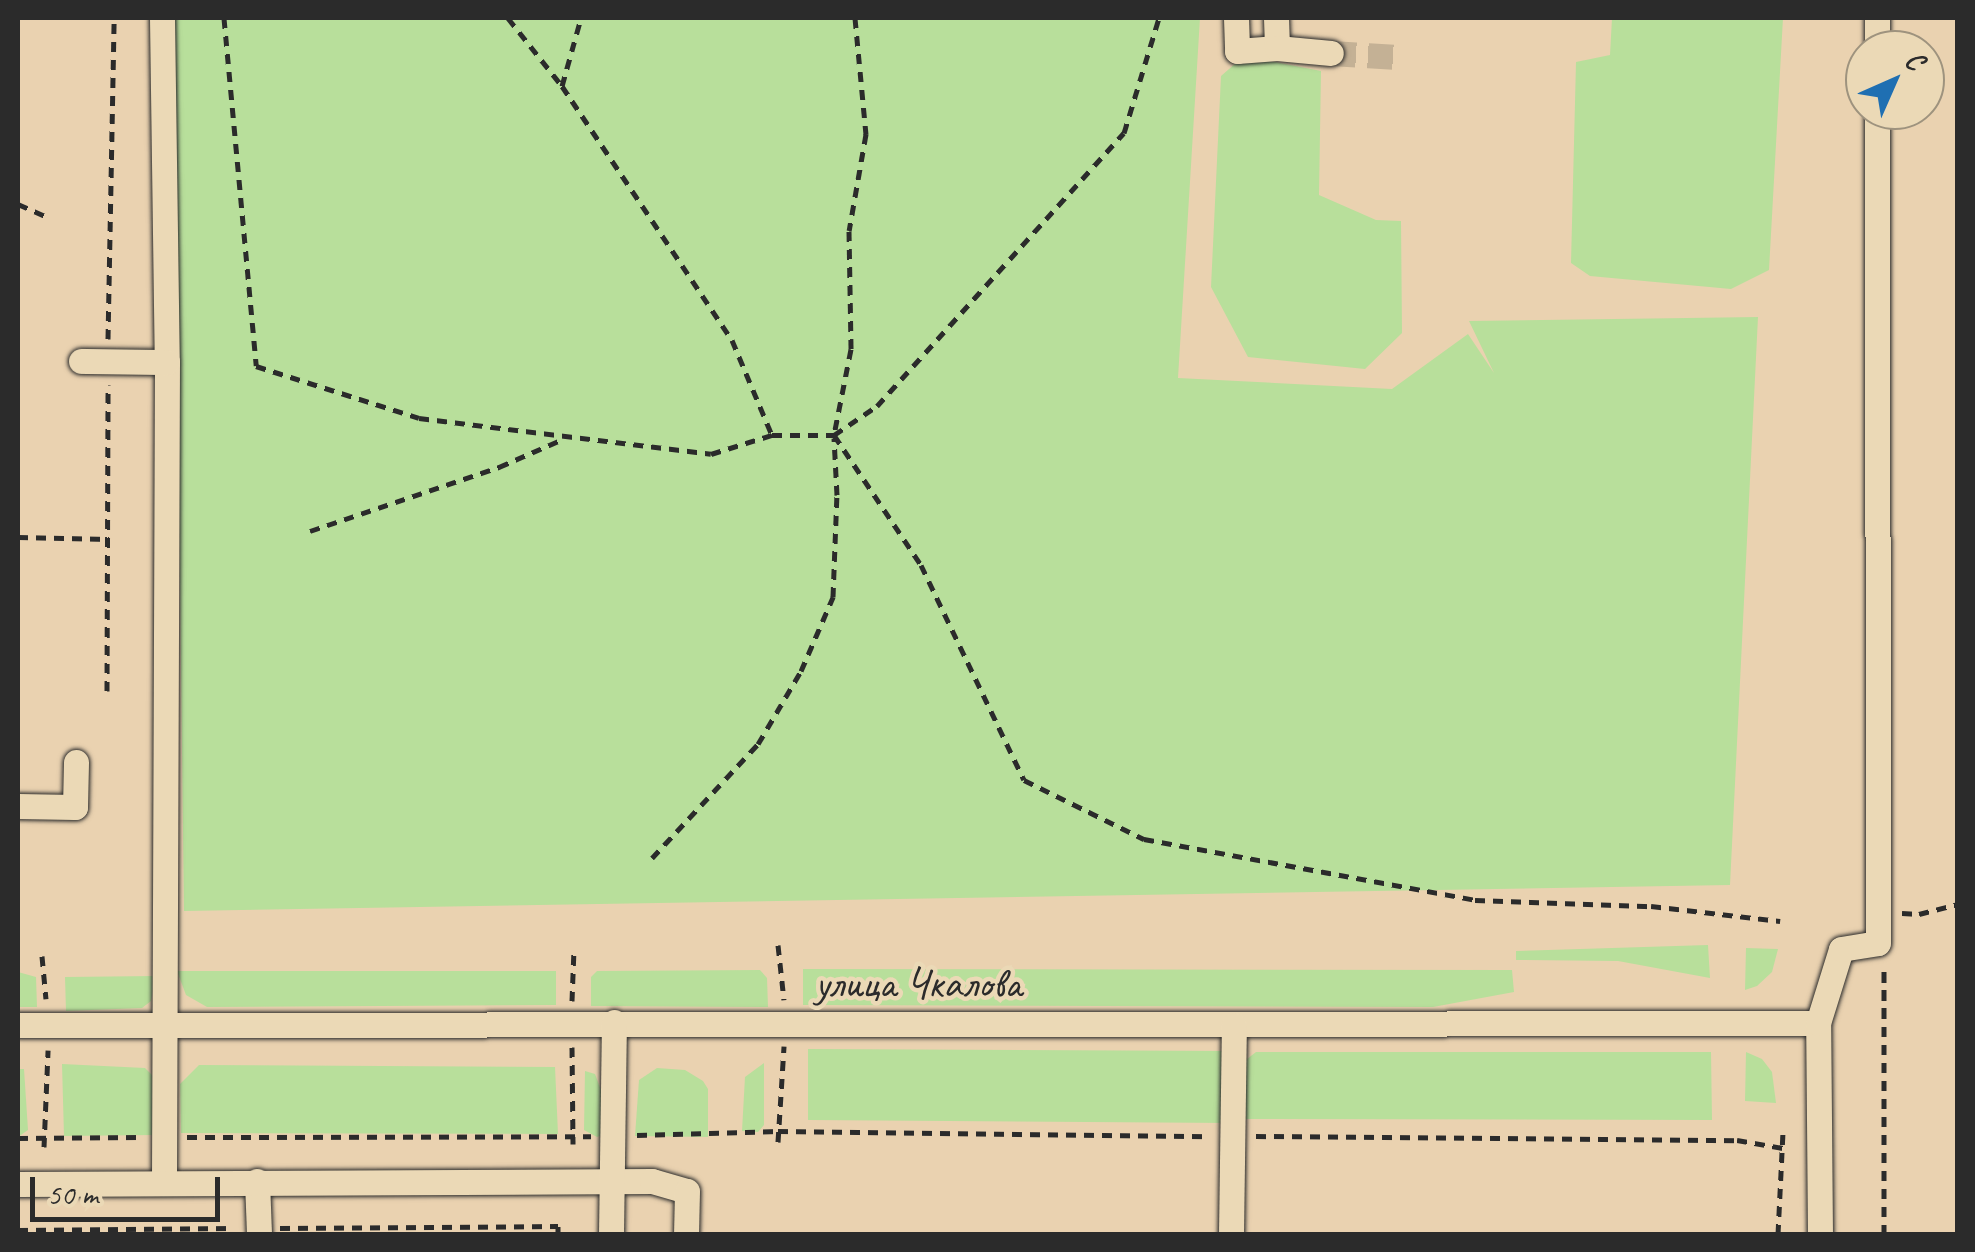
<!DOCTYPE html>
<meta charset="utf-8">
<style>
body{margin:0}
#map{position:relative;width:1975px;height:1252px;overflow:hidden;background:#ead2b0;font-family:Caveat,sans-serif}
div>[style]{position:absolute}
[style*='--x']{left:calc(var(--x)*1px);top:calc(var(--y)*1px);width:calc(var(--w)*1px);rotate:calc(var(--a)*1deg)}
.green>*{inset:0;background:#b8df9b}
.minor-tunnel>*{height:25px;margin-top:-12.5px;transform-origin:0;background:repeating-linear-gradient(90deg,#c4b195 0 25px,transparent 0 37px)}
.path>*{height:5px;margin-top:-2.5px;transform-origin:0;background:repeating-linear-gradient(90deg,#2b2b2b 0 10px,transparent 0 18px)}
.roads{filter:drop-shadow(0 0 2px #2b2b2b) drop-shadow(0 0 2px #2b2b2b)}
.minor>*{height:25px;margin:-12.5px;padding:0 12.5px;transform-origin:12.5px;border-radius:12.5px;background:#ebd9b6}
span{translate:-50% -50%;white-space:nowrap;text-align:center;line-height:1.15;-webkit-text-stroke:9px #ebd9b6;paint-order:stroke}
.street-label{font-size:42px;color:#2b2b2b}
.frame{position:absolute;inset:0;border:20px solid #2b2b2b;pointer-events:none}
.north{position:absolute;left:1845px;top:30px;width:100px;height:100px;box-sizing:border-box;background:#ebd9b6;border:2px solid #9e937e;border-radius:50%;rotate:45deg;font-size:28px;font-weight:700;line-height:40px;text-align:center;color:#2b2b2b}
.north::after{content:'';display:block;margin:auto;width:35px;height:45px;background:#1f6fb2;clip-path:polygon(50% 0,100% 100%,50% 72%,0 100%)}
.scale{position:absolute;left:30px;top:1177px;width:190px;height:45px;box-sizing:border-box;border:5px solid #2b2b2b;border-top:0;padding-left:12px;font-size:30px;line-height:35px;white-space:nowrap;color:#2b2b2b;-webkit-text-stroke:8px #ebd9b6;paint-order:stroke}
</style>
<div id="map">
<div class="green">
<div style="clip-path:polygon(173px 18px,1200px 18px,1178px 378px,1392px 389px,1468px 334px,1494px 373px,1469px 321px,1758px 317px,1730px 885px,184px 911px)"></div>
<div style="clip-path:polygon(1612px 18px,1783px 18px,1769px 270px,1731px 289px,1590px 276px,1571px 263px,1576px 62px,1610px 55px)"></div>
<div style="clip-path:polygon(1244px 56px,1321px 71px,1319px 195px,1376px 220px,1401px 221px,1402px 333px,1365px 369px,1248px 357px,1211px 287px,1221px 76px)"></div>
<div style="clip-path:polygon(1708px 945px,1710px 978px,1618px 961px,1516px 960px,1516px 951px)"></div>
<div style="clip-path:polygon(1746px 948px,1778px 949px,1772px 972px,1757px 986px,1745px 990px)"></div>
<div style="clip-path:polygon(803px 969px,1512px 970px,1514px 992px,1433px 1007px,803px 1005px)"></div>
<div style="clip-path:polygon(760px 970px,767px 978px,768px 1007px,591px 1006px,591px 977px,597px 971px)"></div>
<div style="clip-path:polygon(177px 971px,556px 971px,556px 1005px,207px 1007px,186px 995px)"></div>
<div style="clip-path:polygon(18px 972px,36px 977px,37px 1007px,18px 1007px)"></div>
<div style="clip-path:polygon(156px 976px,151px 1001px,142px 1008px,66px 1011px,65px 977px)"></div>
<div style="clip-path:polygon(808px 1049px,1230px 1051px,1230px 1123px,808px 1120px)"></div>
<div style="clip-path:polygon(1256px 1052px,1711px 1052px,1712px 1120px,1242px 1119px,1242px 1063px)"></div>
<div style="clip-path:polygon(1746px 1052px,1762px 1059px,1772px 1072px,1776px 1103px,1745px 1101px)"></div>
<div style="clip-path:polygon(764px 1063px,764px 1125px,758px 1132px,742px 1131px,745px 1077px)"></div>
<div style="clip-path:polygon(62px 1064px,145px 1068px,153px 1076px,154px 1135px,64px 1136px)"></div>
<div style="clip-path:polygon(199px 1065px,555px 1067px,558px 1134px,181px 1133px,180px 1084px)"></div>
<div style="clip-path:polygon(657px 1068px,685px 1070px,703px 1081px,708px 1089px,708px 1137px,635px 1136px,639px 1080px)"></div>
<div style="clip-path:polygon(18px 1069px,24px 1069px,28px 1130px,18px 1137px)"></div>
<div style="clip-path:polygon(585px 1071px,595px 1074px,601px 1090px,603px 1135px,597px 1137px,584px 1130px)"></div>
</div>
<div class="minor-tunnel">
<div style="--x:1331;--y:53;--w:67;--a:3.4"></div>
</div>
<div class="path">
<div style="--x:224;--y:18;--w:349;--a:84.7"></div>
<div style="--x:256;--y:366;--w:171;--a:17.7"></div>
<div style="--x:419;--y:418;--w:294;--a:7"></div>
<div style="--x:711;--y:454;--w:64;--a:-17.3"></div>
<div style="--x:772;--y:435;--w:62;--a:0"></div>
<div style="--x:834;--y:435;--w:52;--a:-34"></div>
<div style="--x:877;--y:406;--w:368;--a:-47.9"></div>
<div style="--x:1124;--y:133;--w:120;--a:-73.1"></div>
<div style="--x:508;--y:18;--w:87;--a:51.5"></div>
<div style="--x:562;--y:86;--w:306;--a:56.2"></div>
<div style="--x:732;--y:340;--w:103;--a:67.2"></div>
<div style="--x:855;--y:18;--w:117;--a:84.6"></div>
<div style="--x:866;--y:134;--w:98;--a:99.9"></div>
<div style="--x:849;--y:231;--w:118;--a:89"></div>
<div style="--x:851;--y:349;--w:88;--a:101.2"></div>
<div style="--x:834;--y:435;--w:156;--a:56.2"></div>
<div style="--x:921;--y:565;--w:238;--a:64.4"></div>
<div style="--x:1024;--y:780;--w:134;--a:26.2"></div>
<div style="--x:1144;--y:839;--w:337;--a:10.4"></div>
<div style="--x:1475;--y:900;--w:176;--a:2"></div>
<div style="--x:1651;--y:906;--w:130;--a:6.6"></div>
<div style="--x:562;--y:86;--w:71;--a:-74.4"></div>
<div style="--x:18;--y:204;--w:34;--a:24"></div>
<div style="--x:108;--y:339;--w:321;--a:-88.9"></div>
<div style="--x:310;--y:531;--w:200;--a:-18.7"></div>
<div style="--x:499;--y:467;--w:70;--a:-23.6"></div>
<div style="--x:18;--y:537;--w:91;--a:1.3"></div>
<div style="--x:107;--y:691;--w:306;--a:-89.8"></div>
<div style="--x:652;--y:858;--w:156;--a:-47.1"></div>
<div style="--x:758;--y:744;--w:85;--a:-59.5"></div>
<div style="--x:801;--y:671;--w:81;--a:-66.6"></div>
<div style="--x:833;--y:597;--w:102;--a:-87.8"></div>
<div style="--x:837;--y:495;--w:57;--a:-93"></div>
<div style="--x:1902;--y:913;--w:17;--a:3"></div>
<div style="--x:1919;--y:914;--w:40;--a:-14.4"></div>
<div style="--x:778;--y:945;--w:55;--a:83.8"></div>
<div style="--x:42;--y:956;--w:43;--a:84.7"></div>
<div style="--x:572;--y:1001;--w:53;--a:-87.8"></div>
<div style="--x:572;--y:1047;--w:97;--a:89.4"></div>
<div style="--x:637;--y:1135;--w:141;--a:-1.6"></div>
<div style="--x:778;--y:1131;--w:432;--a:0.7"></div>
<div style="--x:1256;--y:1136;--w:481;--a:0.5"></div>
<div style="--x:1737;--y:1140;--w:47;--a:9.9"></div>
<div style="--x:187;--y:1137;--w:404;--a:-0.1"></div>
<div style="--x:18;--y:1138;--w:123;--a:-0.5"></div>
<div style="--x:778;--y:1142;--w:96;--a:-86.4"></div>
<div style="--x:44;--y:1147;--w:97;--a:-87.6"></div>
<div style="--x:280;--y:1228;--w:278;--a:-0.4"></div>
<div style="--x:558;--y:1226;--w:8;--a:90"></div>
<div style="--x:18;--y:1230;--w:216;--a:-0.5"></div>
<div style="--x:1778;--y:1234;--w:101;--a:-87.2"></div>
<div style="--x:1884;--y:1234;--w:266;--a:-90"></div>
</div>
<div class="roads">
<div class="minor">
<div style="--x:162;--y:18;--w:344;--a:89.2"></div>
<div style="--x:167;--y:362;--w:819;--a:90.21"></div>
<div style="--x:1236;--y:18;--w:33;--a:88"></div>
<div style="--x:1237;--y:51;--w:40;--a:-4.3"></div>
<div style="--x:1276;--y:18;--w:30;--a:88"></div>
<div style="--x:1277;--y:48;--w:54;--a:5.3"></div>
<div style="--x:1877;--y:50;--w:32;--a:-90"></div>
<div style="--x:81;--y:361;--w:86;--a:0.7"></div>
<div style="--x:18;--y:806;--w:57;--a:1"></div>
<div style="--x:75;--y:807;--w:45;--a:-88.7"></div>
<div style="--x:18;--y:1025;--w:1800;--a:-0.06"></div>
<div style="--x:257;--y:1181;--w:53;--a:87.8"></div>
<div style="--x:18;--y:1184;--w:634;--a:-0.27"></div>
<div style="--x:652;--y:1181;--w:36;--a:16"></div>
<div style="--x:687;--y:1191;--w:43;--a:91.3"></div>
<div style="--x:611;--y:1234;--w:212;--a:-89.2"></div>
<div style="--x:1231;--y:1234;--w:209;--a:-89.2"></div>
<div style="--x:1820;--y:1234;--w:211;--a:-90.5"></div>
<div style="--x:1818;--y:1023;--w:77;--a:-72.7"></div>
<div style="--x:1841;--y:949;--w:37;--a:-9"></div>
<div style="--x:1878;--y:943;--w:833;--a:-90.07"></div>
</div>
</div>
<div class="street-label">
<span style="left:918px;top:984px">улица Чкалова</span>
</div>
<div class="frame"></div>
<div class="north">С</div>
<div class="scale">50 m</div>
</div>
